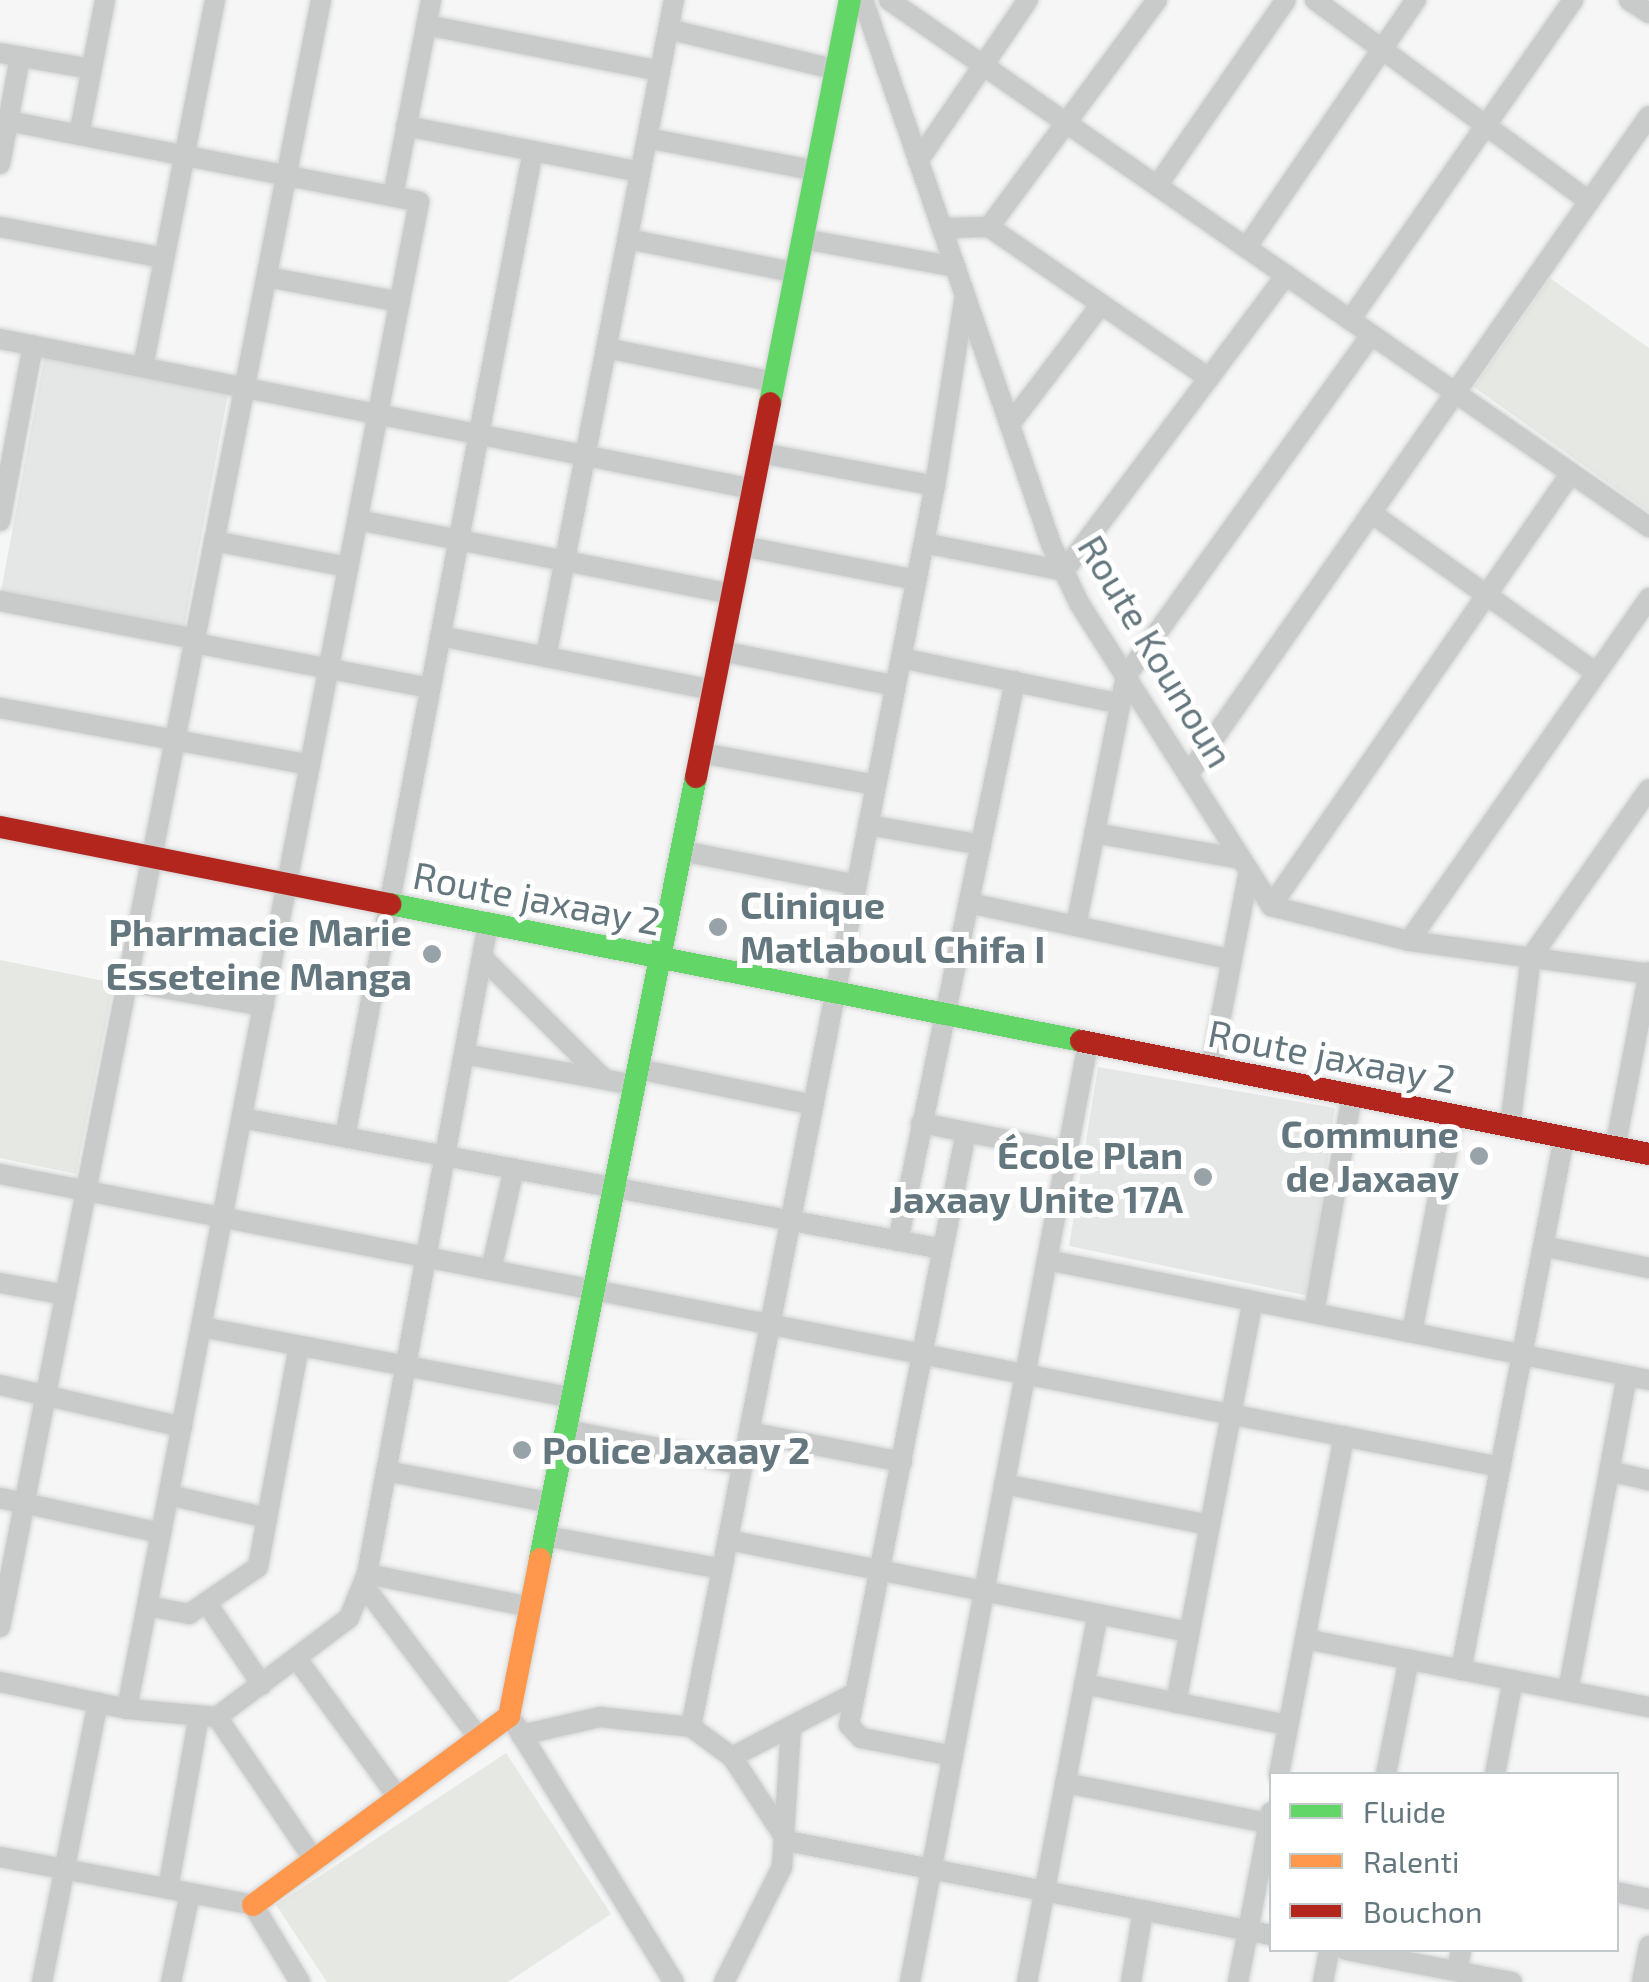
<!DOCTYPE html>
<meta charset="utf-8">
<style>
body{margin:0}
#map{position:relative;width:1649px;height:1982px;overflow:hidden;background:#f6f6f6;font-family:"Exo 2",sans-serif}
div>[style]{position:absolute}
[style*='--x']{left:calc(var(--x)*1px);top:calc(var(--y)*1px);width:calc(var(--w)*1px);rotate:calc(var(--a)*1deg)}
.built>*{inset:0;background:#e5e7e6}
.green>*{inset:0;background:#e6e8e3}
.roads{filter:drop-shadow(0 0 2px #d2d3d4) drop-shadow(0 0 2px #d2d3d4)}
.street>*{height:20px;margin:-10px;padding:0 10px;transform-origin:10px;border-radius:10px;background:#c9cbcb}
.fast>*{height:22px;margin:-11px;padding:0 11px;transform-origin:11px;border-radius:11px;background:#63d668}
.slow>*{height:22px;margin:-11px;padding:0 11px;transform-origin:11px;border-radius:11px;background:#ff974d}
.jam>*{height:22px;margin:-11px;padding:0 11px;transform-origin:11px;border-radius:11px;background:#b3261e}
.dots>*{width:28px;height:28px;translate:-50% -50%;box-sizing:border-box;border:5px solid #fff;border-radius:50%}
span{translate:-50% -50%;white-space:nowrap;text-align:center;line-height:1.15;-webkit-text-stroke:10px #fff;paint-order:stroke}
.street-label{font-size:38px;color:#64777e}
.poi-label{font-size:38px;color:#64777e;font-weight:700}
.left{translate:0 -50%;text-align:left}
.right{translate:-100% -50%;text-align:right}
.legend{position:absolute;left:1269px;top:1772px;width:350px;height:180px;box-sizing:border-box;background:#fff;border:2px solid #c1c9cb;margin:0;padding:12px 18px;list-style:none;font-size:30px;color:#64777e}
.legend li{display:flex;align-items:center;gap:20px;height:50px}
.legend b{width:50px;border:2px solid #c1c9cb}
</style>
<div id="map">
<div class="built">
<div style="clip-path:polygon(45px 353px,229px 389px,183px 633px,0 597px)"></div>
<div style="clip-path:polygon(1098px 1067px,1335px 1108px,1309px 1296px,1069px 1246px)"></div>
</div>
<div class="green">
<div style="clip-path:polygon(1550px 278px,1649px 348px,1649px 512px,1474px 387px)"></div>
<div style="clip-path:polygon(0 960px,114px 983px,76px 1174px,0 1158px)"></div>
<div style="clip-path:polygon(506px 1753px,611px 1914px,508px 1982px,327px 1982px,276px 1905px)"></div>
</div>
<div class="roads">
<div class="street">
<div style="--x:863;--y:0;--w:576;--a:70.94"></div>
<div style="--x:1051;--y:544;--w:65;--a:64.6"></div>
<div style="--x:1079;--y:603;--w:359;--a:57.6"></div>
<div style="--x:1271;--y:906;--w:142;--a:14.2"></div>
<div style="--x:1409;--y:941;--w:242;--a:7.8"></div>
<div style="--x:889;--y:0;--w:925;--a:34.74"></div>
<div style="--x:1315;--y:0;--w:340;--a:36.3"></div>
<div style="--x:1629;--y:0;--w:24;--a:33"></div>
<div style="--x:426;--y:25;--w:238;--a:11.1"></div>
<div style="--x:668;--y:29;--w:174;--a:13.6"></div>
<div style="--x:0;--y:53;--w:92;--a:10"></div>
<div style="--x:8;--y:121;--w:419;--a:11.1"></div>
<div style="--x:419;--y:202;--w:1535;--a:100.97"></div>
<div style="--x:406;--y:126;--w:238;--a:11.1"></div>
<div style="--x:79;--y:135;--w:137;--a:-79.1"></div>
<div style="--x:647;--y:138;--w:173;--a:11"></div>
<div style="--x:918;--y:161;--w:195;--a:-55.7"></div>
<div style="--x:0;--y:164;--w:109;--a:-79.4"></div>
<div style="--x:1157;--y:186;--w:226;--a:-55.3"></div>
<div style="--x:393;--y:196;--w:200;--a:-79"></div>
<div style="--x:0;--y:227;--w:167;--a:10.7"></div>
<div style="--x:989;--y:227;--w:282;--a:-53.5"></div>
<div style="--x:942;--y:228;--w:47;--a:-1.2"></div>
<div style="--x:989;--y:227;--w:267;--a:34.5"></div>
<div style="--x:628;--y:239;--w:171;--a:11.4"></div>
<div style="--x:803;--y:239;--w:155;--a:10.4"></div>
<div style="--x:1246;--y:248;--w:301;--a:-55.6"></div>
<div style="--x:267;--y:277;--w:135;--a:10.6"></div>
<div style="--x:1350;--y:320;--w:390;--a:-55.1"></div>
<div style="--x:0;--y:339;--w:768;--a:11.27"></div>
<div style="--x:606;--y:348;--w:172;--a:11.4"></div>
<div style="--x:143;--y:367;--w:374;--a:-78.9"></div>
<div style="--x:1010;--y:424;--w:148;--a:-52.7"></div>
<div style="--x:761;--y:453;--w:177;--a:10.7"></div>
<div style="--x:1371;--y:513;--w:276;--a:35.4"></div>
<div style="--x:358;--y:520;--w:381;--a:11.2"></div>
<div style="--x:0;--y:521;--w:179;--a:-79.4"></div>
<div style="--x:214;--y:541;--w:136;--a:11"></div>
<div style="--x:924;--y:543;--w:143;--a:11.3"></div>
<div style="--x:1064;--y:571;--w:370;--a:-53.1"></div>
<div style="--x:742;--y:546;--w:178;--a:11"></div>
<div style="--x:0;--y:601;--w:199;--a:11"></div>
<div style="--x:440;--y:636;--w:278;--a:11.2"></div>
<div style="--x:194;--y:643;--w:239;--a:10.8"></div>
<div style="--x:721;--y:651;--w:178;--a:11.3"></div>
<div style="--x:546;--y:657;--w:669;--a:-78.98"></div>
<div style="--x:901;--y:658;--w:221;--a:11.8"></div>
<div style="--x:0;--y:708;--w:315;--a:10.4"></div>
<div style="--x:701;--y:753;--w:178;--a:10.4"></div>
<div style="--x:1188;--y:775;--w:804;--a:-55.03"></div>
<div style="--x:868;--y:825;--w:115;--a:10"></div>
<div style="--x:1094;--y:833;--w:149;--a:10"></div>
<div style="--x:682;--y:851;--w:178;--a:11"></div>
<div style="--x:969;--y:903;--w:269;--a:12.2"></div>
<div style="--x:1271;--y:906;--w:527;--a:-55.28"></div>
<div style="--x:1076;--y:926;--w:255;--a:-78.7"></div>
<div style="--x:1126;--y:676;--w:420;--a:-54.3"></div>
<div style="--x:1409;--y:941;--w:419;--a:-55"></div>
<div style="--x:483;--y:958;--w:171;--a:45"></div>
<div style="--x:128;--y:982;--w:138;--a:10"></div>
<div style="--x:464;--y:1054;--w:174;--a:10.3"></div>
<div style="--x:1211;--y:1068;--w:201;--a:-79.1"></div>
<div style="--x:638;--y:1069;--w:179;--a:11.6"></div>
<div style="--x:242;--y:1118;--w:713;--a:10.59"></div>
<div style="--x:921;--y:1123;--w:149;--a:11.2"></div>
<div style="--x:1510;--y:1127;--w:171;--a:-83"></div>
<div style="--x:1531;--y:957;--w:205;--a:-54.9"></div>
<div style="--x:345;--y:1137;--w:1004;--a:-79.21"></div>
<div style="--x:1615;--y:1148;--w:179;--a:-79.1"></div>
<div style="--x:0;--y:1174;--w:1529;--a:11.05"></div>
<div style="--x:898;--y:1241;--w:572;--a:-78.2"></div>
<div style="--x:1543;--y:1246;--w:108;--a:11.7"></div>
<div style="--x:1047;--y:1260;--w:614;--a:11.27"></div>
<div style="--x:491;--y:1270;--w:104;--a:-77.2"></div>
<div style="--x:0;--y:1283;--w:67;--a:10.3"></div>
<div style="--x:1314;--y:1313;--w:221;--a:-80.1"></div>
<div style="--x:202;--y:1327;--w:378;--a:10.8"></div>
<div style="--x:1412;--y:1332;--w:220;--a:-79"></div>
<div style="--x:0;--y:1385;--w:187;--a:13"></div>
<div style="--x:567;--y:1430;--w:179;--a:11.2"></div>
<div style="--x:749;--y:1432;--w:156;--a:11.1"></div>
<div style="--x:386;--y:1471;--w:169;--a:10.9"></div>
<div style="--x:1613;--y:1472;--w:37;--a:13"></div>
<div style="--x:1004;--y:1484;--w:210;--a:11.3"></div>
<div style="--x:169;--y:1495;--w:101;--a:13.2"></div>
<div style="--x:0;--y:1498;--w:165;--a:12.3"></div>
<div style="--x:545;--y:1536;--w:180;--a:10.6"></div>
<div style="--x:728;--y:1540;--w:470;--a:11.3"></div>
<div style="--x:367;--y:1574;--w:167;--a:11.4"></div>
<div style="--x:364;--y:1586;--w:191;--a:52.9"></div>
<div style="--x:206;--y:1602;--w:100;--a:56"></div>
<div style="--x:148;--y:1606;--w:42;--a:11"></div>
<div style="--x:189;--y:1614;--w:83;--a:-34.3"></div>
<div style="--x:258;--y:1567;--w:225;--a:-79.5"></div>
<div style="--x:0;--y:1627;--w:1658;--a:-78.84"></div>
<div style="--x:1305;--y:1639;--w:351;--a:11.2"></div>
<div style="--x:297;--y:1659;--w:170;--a:53.9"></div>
<div style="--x:1461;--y:1670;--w:542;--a:-79.04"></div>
<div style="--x:0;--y:1682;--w:130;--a:12"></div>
<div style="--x:127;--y:1709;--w:90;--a:5.1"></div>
<div style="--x:217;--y:1717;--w:165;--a:-36.9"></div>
<div style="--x:349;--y:1618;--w:48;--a:-67.8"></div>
<div style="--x:367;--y:1574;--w:661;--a:-79.45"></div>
<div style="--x:1084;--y:1684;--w:208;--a:11.4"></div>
<div style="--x:1568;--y:1691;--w:319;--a:-79.4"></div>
<div style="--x:1176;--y:1703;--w:409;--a:-79.2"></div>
<div style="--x:217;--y:1717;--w:171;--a:55.8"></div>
<div style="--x:515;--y:1724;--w:303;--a:58.4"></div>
<div style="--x:691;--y:1727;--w:1265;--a:-78.88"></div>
<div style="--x:935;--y:486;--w:193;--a:-81.1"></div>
<div style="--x:521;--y:1735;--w:81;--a:-12.8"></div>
<div style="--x:600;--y:1717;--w:92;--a:6.3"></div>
<div style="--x:691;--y:1727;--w:51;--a:36.2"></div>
<div style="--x:732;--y:1757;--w:100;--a:56.8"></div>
<div style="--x:787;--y:1841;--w:494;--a:11"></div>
<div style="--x:953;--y:1756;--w:94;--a:-168.9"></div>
<div style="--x:861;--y:1738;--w:18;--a:-133"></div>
<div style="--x:849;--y:1725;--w:604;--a:-78.84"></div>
<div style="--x:732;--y:1757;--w:139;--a:-27.5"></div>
<div style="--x:1279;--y:1774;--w:344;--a:-79.1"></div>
<div style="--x:1386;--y:1774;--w:117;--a:-78.7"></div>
<div style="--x:1495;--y:1774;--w:96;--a:-79.2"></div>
<div style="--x:1065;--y:1783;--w:211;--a:11.2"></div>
<div style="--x:0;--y:1857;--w:258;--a:10.7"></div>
<div style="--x:253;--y:1905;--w:90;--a:58.6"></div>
<div style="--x:168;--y:1889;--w:172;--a:-79.9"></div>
<div style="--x:1616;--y:1892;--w:34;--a:12"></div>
<div style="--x:1346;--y:1950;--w:169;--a:10.9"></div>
<div style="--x:1457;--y:1971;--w:21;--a:-79"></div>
<div style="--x:42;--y:1982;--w:285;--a:-78.7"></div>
<div style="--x:171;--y:1982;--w:91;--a:-77.9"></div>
<div style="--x:724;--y:1982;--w:129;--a:-63.2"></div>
<div style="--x:782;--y:1867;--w:140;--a:-86.3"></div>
<div style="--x:910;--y:1982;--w:955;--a:-79.26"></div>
<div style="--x:1027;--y:1982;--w:375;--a:-79.1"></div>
<div style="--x:1131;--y:1982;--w:73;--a:-80.5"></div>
<div style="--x:1238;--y:1982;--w:173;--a:-79"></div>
<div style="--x:1323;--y:1982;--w:33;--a:-79"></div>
<div style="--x:1642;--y:1982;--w:37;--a:-79"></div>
</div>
<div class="fast">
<div style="--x:770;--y:403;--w:411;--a:-78.8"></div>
<div style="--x:390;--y:904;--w:704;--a:11.21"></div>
<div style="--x:540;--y:1559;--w:797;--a:-78.72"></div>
</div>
<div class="slow">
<div style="--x:253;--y:1905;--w:318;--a:-36.4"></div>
<div style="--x:509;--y:1716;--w:160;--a:-78.8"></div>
</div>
<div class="jam">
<div style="--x:696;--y:777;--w:381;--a:-78.8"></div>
<div style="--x:0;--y:827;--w:398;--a:11.2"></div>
<div style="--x:1081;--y:1041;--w:579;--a:11.25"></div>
</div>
</div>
<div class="dots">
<div style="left:718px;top:927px;background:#97a3a8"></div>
<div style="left:432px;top:954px;background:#97a3a8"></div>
<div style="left:1479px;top:1156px;background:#97a3a8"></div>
<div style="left:1203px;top:1177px;background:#97a3a8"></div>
<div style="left:522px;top:1450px;background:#97a3a8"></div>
</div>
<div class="street-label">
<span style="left:1156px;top:651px;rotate:59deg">Route Kounoun</span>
<span style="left:537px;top:898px;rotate:11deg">Route jaxaay 2</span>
<span style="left:1332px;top:1056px;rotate:11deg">Route jaxaay 2</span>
</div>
<div class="poi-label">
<span class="left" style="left:740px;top:927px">Clinique<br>Matlaboul Chifa I</span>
<span class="right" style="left:412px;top:954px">Pharmacie Marie<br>Esseteine Manga</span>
<span class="right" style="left:1459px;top:1156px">Commune<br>de Jaxaay</span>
<span class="right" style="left:1183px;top:1177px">École Plan<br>Jaxaay Unite 17A</span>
<span class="left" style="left:542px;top:1450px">Police Jaxaay 2</span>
</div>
<ul class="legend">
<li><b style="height:12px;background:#63d668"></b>Fluide</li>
<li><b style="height:12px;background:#ff974d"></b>Ralenti</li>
<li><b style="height:12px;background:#b3261e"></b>Bouchon</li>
</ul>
</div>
